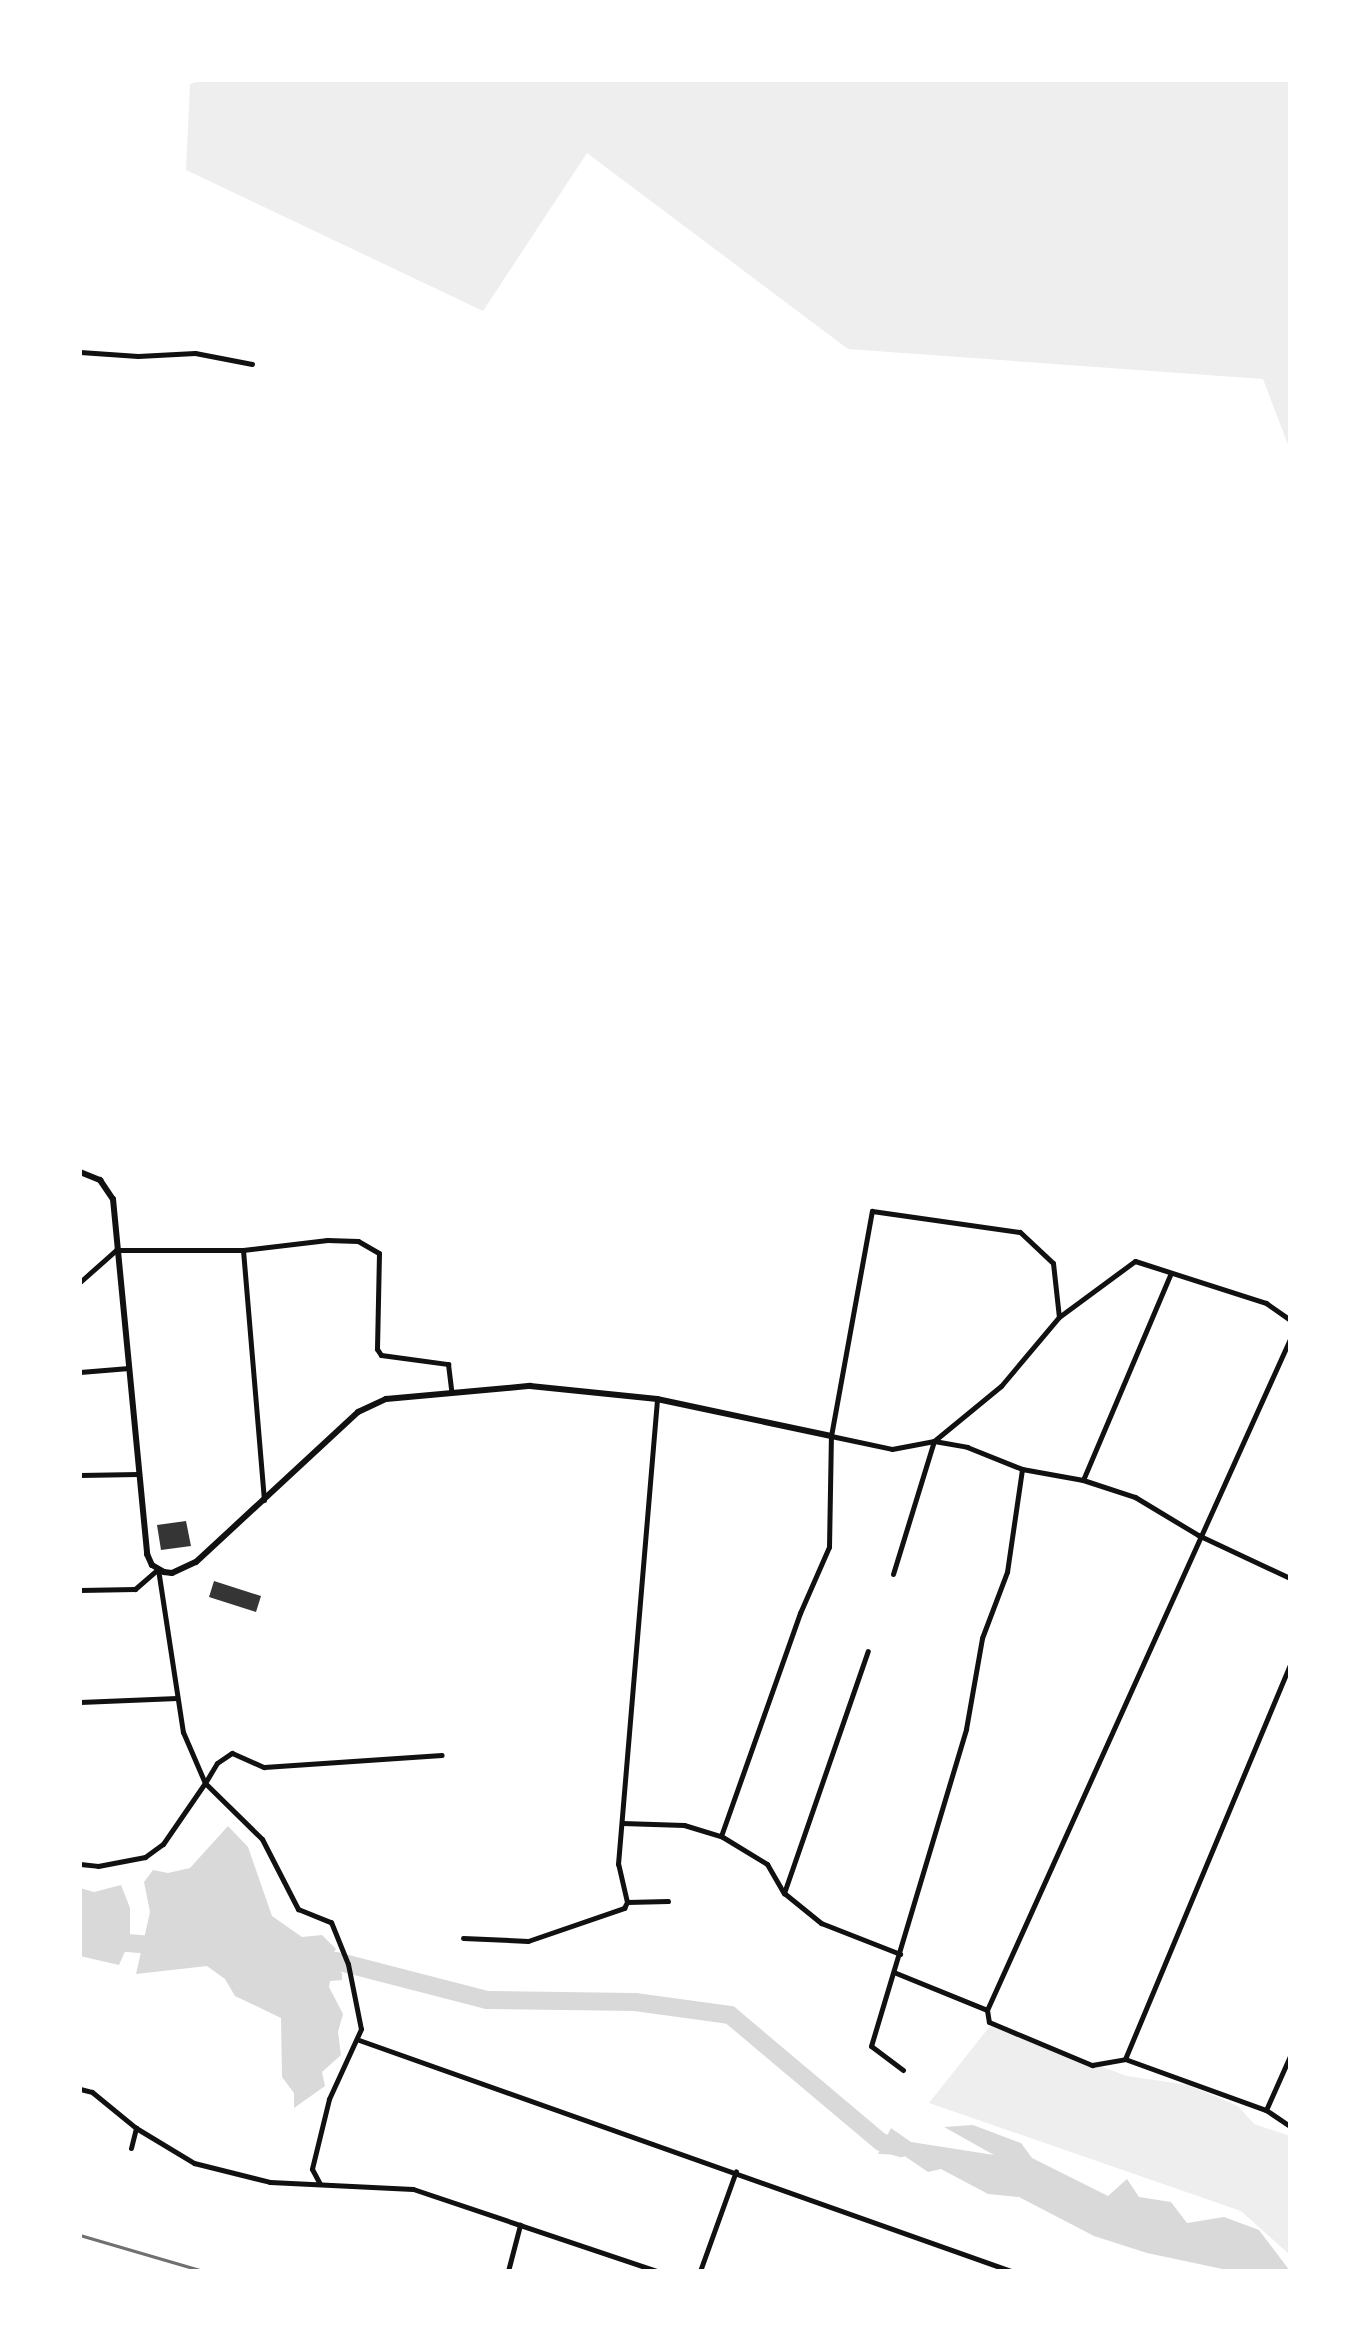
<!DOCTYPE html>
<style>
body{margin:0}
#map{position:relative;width:1370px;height:2351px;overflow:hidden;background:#fff;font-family:"Alegreya Sans",sans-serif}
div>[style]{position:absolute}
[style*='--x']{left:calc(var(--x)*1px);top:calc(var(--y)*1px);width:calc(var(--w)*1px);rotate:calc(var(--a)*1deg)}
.green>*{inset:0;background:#eee}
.water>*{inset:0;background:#d9d9d9}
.river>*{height:18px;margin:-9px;padding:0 9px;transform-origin:9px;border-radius:9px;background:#d9d9d9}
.building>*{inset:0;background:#353535}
.minor>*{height:5px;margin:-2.5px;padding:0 2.5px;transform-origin:2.5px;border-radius:2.5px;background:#111}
.tertiary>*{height:6px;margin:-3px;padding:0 3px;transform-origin:3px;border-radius:3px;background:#111}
.rail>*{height:2.5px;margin:-1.25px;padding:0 1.25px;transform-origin:1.25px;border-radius:1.25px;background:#707070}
span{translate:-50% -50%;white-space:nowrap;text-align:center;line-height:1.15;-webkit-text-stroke:9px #fff;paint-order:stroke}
.frame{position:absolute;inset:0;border:82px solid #fff;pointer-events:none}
</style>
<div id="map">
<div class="green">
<div style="clip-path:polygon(203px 80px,1290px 80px,1290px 450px,1263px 379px,848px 349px,587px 153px,483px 311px,186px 170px,190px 84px)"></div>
<div style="clip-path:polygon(990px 2026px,1127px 2076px,1188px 2085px,1238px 2106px,1254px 2124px,1290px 2136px,1290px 2255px,1241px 2211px,929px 2103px)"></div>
</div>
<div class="water">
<div style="clip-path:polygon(228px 1826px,248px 1847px,272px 1916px,302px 1937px,322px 1935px,336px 1949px,328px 1961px,342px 1973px,342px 1980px,330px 1981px,329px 1987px,343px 2014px,338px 2032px,341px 2055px,322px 2072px,325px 2086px,294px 2108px,294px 2093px,282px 2077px,281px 2018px,235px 1996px,225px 1979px,207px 1966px,136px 1974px,150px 1912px,144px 1882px,153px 1870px,168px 1873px,190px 1868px)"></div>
<div style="clip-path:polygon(121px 1885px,130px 1908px,130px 1940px,119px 1965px,80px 1956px,80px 1888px,94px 1892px)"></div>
<div style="clip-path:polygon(973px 2125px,1021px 2143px,1032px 2158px,1108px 2196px,1127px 2179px,1139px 2197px,1171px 2202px,1187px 2223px,1224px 2217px,1259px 2230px,1290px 2271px,1232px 2271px,1147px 2253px,1094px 2236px,1019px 2197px,988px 2194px,941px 2169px,928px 2172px,903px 2155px,878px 2154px,891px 2128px,911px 2142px,994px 2155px,944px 2127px)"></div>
</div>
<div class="river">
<div style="--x:80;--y:1939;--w:84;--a:4.8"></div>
<div style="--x:305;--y:1958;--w:31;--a:6"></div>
<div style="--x:336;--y:1961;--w:156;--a:14.5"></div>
<div style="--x:487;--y:2000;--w:148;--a:0.8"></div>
<div style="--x:635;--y:2002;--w:96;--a:7.8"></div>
<div style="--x:730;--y:2015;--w:197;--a:40.1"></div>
<div style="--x:881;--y:2142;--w:21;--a:17"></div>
</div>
<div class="building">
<div style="clip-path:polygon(186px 1521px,191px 1546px,161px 1550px,157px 1525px)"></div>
<div style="clip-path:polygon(214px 1581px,261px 1596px,256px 1612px,209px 1597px)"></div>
</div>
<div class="minor">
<div style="--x:80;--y:352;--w:58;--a:3.9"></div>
<div style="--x:138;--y:356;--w:57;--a:-3"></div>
<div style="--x:195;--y:353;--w:58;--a:10.9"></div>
<div style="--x:243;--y:1250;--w:251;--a:85.2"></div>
<div style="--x:80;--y:1282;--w:48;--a:-41.6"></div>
<div style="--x:116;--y:1250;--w:127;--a:0"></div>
<div style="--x:243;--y:1250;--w:85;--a:-6.8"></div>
<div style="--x:327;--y:1240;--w:31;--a:2"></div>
<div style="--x:358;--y:1241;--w:24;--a:30"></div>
<div style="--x:379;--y:1253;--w:96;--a:91.2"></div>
<div style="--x:377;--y:1349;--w:7;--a:56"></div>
<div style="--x:381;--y:1355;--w:68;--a:7.7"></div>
<div style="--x:448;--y:1364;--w:26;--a:83"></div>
<div style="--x:80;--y:1372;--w:49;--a:-4.7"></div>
<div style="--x:831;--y:1436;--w:62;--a:12"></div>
<div style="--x:892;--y:1449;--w:43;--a:-10.8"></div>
<div style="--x:934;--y:1441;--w:34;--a:10"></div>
<div style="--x:967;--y:1447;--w:59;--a:21.8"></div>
<div style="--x:1022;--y:1469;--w:62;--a:10.2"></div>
<div style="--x:1083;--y:1480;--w:55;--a:18.1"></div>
<div style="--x:1135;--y:1497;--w:74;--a:31.1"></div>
<div style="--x:1198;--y:1535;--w:102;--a:25.1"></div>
<div style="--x:80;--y:1475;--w:58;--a:-1"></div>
<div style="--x:1083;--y:1480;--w:223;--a:-67"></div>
<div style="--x:893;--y:1574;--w:139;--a:-72.9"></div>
<div style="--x:934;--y:1441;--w:87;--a:-39.4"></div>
<div style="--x:1001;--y:1386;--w:90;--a:-50"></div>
<div style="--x:1059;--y:1317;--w:94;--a:-36.4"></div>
<div style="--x:1135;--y:1261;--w:138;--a:17.8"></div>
<div style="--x:1266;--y:1303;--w:29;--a:35"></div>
<div style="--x:80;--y:1590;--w:55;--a:-1"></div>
<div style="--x:135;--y:1589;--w:30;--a:-41"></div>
<div style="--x:158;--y:1569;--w:165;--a:81.3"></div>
<div style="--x:183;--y:1732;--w:56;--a:66.7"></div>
<div style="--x:205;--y:1783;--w:23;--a:-59"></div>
<div style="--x:217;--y:1763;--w:18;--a:-34"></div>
<div style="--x:232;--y:1753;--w:35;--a:24"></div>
<div style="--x:264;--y:1767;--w:178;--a:-3.9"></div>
<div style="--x:80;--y:1702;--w:97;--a:-2.4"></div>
<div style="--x:622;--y:1823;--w:62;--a:1.8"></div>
<div style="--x:684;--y:1825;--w:39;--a:17"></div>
<div style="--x:721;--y:1836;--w:54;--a:31.3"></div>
<div style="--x:767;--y:1864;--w:34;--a:60"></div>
<div style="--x:784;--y:1893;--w:48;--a:39"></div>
<div style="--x:821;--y:1923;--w:85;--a:21.4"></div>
<div style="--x:721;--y:1836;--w:237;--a:-70.5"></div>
<div style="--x:800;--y:1613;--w:72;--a:-66.3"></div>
<div style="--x:829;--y:1547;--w:111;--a:-89"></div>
<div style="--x:831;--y:1436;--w:229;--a:-79.7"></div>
<div style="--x:872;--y:1211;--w:149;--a:8.1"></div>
<div style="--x:1020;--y:1232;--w:45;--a:43.2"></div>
<div style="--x:1053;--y:1263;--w:54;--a:83.7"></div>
<div style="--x:80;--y:1864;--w:18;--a:6"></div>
<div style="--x:98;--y:1866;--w:48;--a:-10.8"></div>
<div style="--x:145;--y:1857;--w:22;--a:-36"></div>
<div style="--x:163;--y:1844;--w:74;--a:-55.5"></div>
<div style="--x:205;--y:1783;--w:80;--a:44.5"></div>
<div style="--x:262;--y:1839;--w:79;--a:62.8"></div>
<div style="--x:298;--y:1909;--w:35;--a:22"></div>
<div style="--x:331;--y:1922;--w:45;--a:68"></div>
<div style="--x:348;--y:1964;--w:66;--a:78.7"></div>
<div style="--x:361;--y:2029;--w:77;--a:114.6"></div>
<div style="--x:329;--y:2099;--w:72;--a:103.7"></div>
<div style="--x:312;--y:2169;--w:17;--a:62"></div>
<div style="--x:784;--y:1893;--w:256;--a:-70.9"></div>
<div style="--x:627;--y:1902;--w:41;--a:-1.4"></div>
<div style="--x:463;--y:1938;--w:65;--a:2.6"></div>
<div style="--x:528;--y:1941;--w:102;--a:-19"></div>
<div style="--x:624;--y:1908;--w:7;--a:-63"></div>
<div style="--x:627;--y:1902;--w:39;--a:-103"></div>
<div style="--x:618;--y:1864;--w:467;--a:-85.2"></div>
<div style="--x:896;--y:1973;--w:98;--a:22.1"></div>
<div style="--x:987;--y:2010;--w:12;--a:81"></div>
<div style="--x:989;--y:2022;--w:112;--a:22.7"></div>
<div style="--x:1092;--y:2065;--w:34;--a:-10"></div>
<div style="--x:1125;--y:2059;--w:150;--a:19.9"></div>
<div style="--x:1266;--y:2110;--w:29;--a:34"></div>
<div style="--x:987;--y:2010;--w:736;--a:-65.7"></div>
<div style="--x:359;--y:2040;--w:692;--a:19.51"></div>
<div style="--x:1125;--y:2059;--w:428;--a:-67.3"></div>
<div style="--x:903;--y:2070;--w:40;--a:-143"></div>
<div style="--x:871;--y:2046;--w:331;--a:-73.3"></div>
<div style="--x:966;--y:1729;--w:92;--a:-80"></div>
<div style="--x:982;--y:1638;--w:71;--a:-69.3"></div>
<div style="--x:1007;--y:1572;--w:104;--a:-81.7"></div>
<div style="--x:80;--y:2089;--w:12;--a:14"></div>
<div style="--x:92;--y:2092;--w:57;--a:39.3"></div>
<div style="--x:136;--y:2128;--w:68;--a:31.1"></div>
<div style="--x:194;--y:2163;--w:78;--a:14"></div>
<div style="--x:270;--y:2182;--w:143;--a:2.8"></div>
<div style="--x:413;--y:2189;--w:256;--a:18.6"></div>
<div style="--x:1266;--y:2110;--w:59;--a:-66"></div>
<div style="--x:131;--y:2148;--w:21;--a:-76"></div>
<div style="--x:508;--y:2271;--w:48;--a:-75.4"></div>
<div style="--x:700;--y:2271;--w:106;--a:-70.2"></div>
</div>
<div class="tertiary">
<div style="--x:80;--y:1172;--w:22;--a:22"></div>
<div style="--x:100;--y:1180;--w:23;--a:56"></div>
<div style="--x:113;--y:1199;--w:357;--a:84.5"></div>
<div style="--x:147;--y:1554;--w:12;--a:66"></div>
<div style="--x:152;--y:1565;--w:14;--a:30"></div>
<div style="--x:164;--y:1572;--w:8;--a:7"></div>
<div style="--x:172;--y:1573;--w:26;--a:-25"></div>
<div style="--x:196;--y:1562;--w:221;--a:-42.8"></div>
<div style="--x:358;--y:1412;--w:31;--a:-25"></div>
<div style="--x:386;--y:1399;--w:145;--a:-5.2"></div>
<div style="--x:530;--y:1386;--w:128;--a:5.8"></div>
<div style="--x:657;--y:1399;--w:178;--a:12"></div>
</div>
<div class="rail">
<div style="--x:80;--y:2235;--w:128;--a:16.3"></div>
</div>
<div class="frame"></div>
</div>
